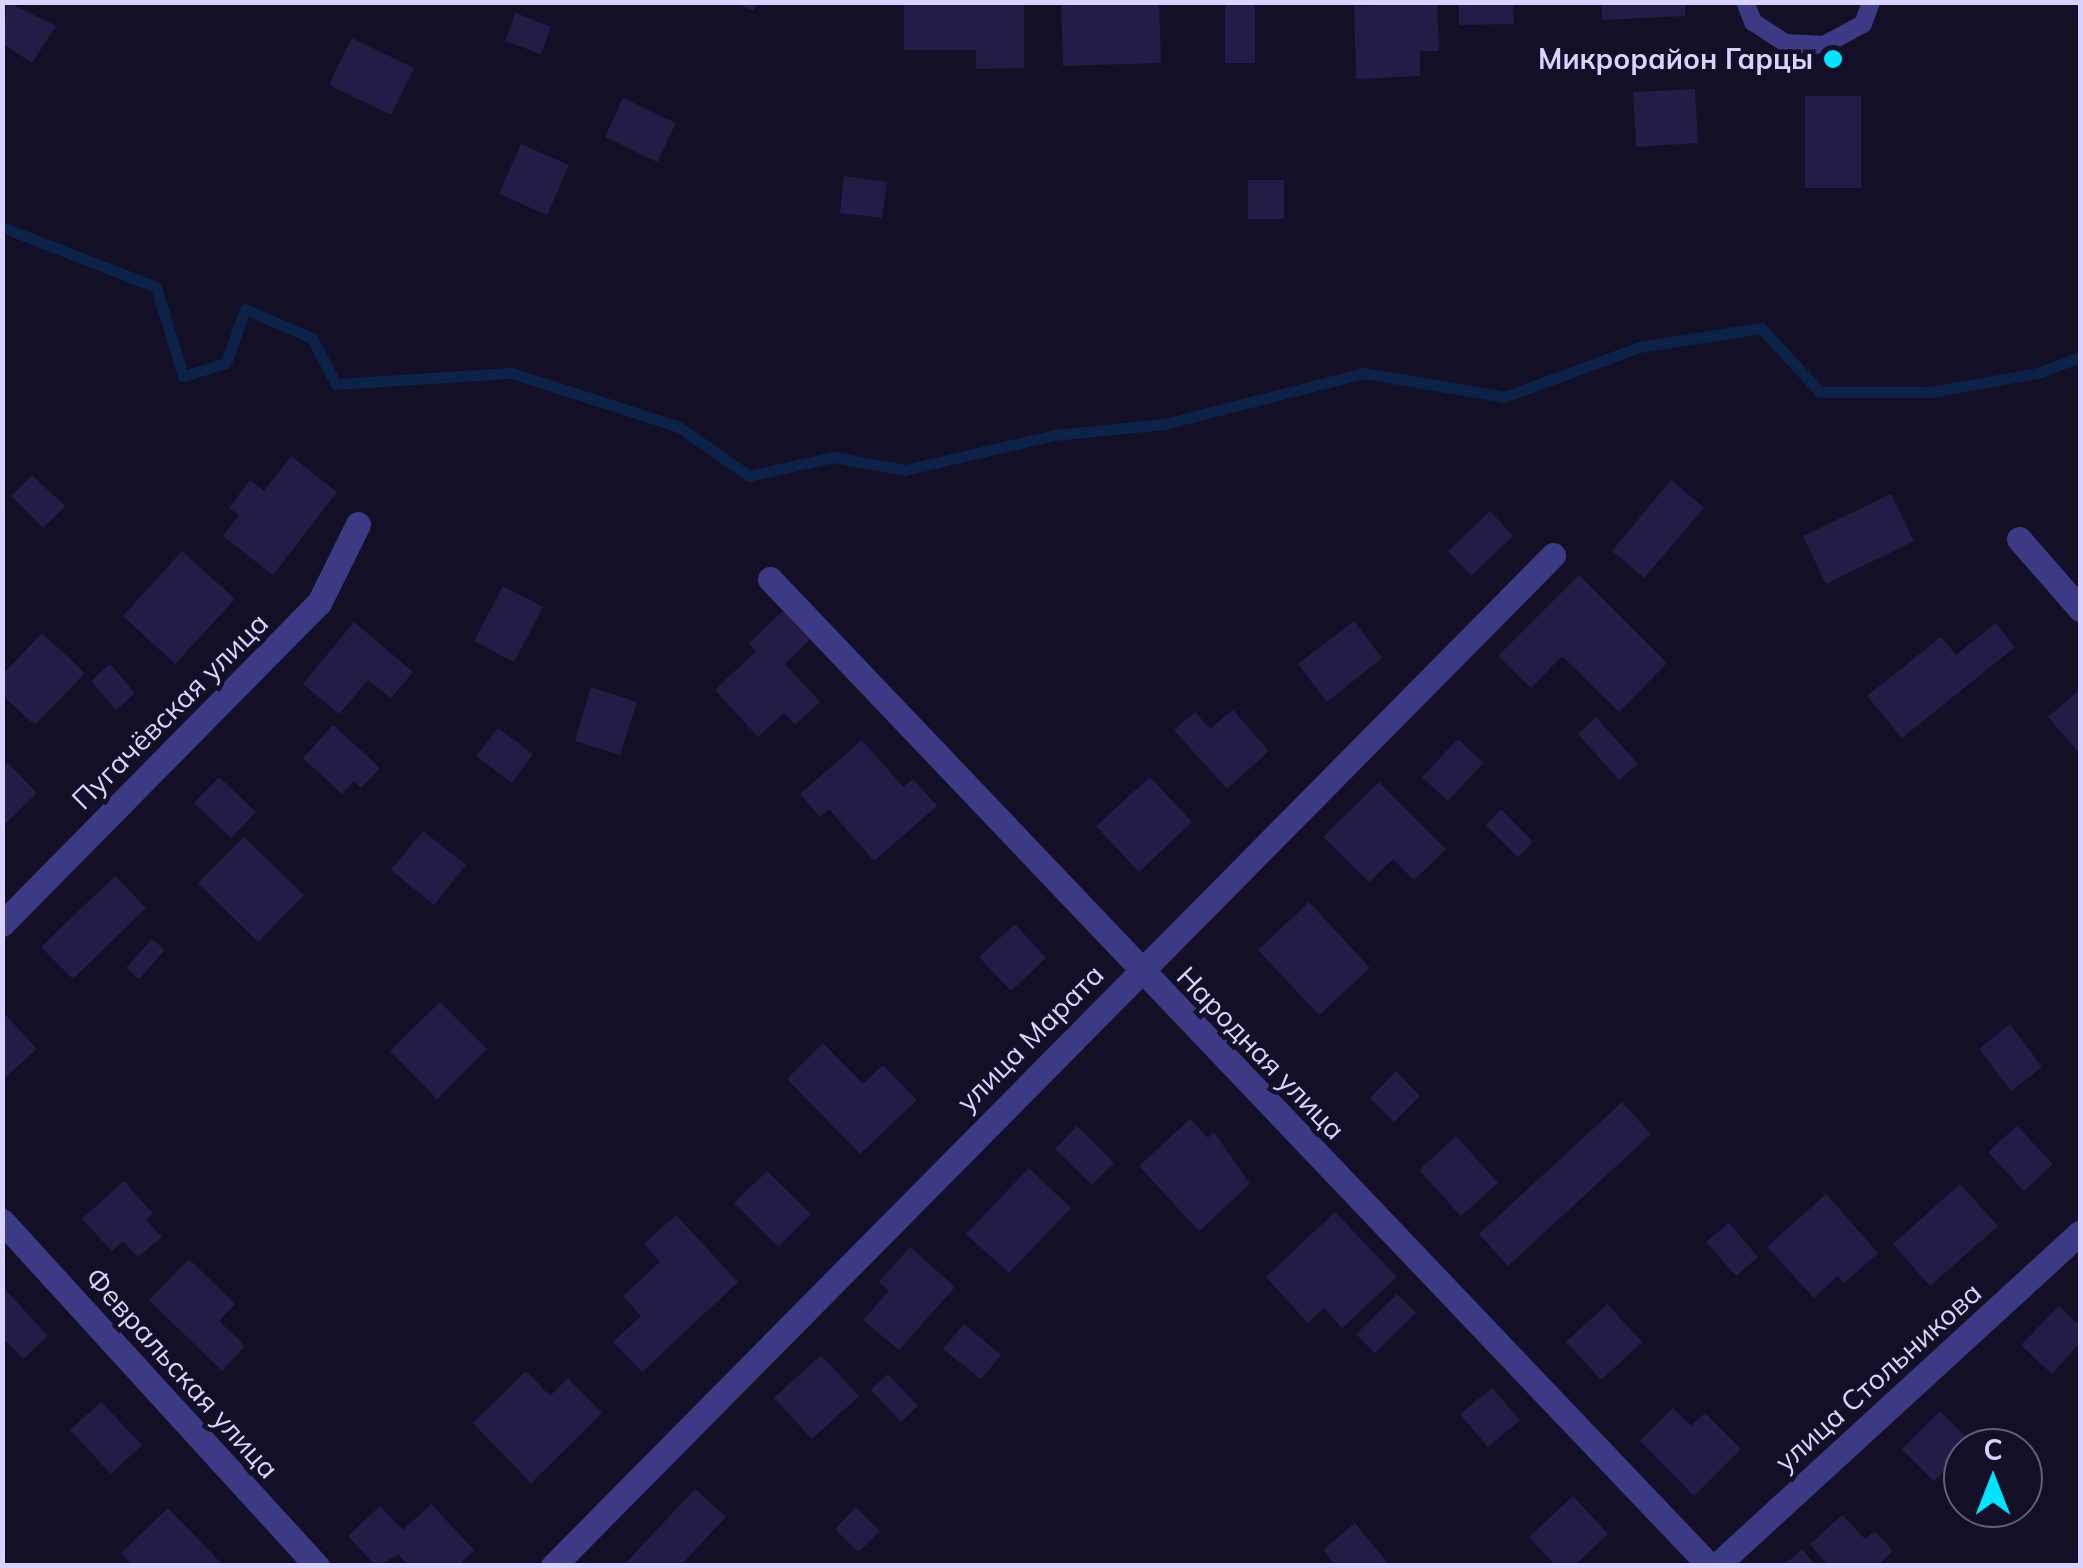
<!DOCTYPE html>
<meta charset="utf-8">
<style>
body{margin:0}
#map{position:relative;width:2083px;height:1568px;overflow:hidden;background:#130f26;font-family:Mulish,sans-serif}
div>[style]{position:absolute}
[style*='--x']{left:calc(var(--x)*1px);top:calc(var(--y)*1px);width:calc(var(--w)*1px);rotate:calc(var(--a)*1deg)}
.stream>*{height:11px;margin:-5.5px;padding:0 5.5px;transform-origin:5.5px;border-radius:5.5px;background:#0c2248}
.building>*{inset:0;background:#241b47}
.service>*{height:18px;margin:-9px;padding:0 9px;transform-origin:9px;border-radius:9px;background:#3d3a85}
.minor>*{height:25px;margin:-12.5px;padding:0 12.5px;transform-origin:12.5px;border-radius:12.5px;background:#3d3a85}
.dots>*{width:28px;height:28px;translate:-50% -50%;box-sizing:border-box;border:5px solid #130f26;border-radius:50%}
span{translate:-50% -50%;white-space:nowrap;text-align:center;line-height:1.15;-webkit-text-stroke:9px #130f26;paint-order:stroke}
.poi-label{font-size:28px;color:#d9d4ff;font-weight:700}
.right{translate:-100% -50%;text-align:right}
.street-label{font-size:28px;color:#d9d4ff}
.frame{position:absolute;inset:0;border:5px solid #d9d4ff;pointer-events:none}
.north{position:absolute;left:1943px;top:1428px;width:100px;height:100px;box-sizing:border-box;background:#130f26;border:2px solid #625e7d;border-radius:50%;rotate:0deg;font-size:28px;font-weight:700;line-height:40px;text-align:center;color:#d9d4ff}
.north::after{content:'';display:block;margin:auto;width:35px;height:45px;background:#00e5ff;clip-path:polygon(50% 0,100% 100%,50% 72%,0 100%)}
</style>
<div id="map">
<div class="stream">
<div style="--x:2;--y:227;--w:165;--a:21.3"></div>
<div style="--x:156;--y:287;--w:93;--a:73.1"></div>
<div style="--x:183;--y:376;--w:45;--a:-16.8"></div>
<div style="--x:226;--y:363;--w:57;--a:-70.6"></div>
<div style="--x:245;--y:309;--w:73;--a:23.4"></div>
<div style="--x:312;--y:338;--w:52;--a:62.4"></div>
<div style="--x:336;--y:384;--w:176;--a:-3.6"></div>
<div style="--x:512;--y:373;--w:176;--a:17.9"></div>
<div style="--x:679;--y:427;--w:85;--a:35"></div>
<div style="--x:749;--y:476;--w:86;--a:-12.7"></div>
<div style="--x:833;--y:457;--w:73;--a:10.2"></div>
<div style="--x:905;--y:470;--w:153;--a:-13.2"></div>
<div style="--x:1054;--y:435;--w:111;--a:-5.7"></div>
<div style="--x:1164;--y:424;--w:206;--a:-14.3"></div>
<div style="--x:1364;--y:373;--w:142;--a:9.7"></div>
<div style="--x:1504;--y:397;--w:144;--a:-20.3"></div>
<div style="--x:1639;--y:347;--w:123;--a:-8.9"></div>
<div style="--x:1761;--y:328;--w:87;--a:47.3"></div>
<div style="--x:1820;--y:392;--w:111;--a:0"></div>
<div style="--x:1931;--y:392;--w:109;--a:-10.1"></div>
<div style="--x:2038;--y:373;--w:45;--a:-20.9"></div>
</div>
<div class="building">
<div style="clip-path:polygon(7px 2px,56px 26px,32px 63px,3px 44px)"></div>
<div style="clip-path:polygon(733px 2px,757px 2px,754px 11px)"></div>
<div style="clip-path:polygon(994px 2px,1024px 2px,1024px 68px,976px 69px,976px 50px,904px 50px,904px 3px)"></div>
<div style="clip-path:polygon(1159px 2px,1161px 63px,1063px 66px,1061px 5px)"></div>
<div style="clip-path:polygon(1225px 2px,1255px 2px,1255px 63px,1225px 63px)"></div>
<div style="clip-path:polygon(1459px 2px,1513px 2px,1514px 24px,1459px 25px)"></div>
<div style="clip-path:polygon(1602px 2px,1685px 2px,1685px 16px,1602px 20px)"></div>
<div style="clip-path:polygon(1437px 3px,1439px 51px,1420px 51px,1420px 76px,1356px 79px,1354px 6px)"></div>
<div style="clip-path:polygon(516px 13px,551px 27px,541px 54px,505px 41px)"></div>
<div style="clip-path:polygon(352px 38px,414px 68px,391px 115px,329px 85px)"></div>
<div style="clip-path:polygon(1695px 89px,1698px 143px,1636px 147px,1633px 92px)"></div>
<div style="clip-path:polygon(1805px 96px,1861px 96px,1861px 188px,1805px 188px)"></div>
<div style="clip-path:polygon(623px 98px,676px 123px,657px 162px,605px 137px)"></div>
<div style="clip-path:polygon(521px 144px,569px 165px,547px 215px,499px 194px)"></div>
<div style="clip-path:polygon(844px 176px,887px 182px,882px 218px,840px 213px)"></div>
<div style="clip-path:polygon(1248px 180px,1284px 180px,1284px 219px,1248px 219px)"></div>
<div style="clip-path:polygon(291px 456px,337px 492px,273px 575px,223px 536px,239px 515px,229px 508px,250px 480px,264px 491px)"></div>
<div style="clip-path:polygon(32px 475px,65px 506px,43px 528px,11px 496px)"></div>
<div style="clip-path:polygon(1671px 480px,1704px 508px,1644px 578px,1612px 551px)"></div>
<div style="clip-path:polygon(1891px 494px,1914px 541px,1826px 584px,1803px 536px)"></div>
<div style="clip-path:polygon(1490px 511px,1513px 536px,1471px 576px,1448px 551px)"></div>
<div style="clip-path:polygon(182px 551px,235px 599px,175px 664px,123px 616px)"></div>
<div style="clip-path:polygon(1579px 575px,1667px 663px,1619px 712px,1562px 656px,1531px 688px,1498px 656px)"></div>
<div style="clip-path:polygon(503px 586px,543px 607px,514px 662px,474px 641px)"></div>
<div style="clip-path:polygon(783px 611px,810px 640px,785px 664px,820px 702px,795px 725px,784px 713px,758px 737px,715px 690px,756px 651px,749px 643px)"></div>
<div style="clip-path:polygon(1354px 621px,1382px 658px,1327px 702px,1298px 664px)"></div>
<div style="clip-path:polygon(354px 622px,413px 672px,391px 698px,368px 680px,339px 714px,303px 684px)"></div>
<div style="clip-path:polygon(1996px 623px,2015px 647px,1902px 738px,1867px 696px,1941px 637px,1956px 655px)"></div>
<div style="clip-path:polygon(42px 633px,85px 673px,35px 725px,2px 695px,2px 675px)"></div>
<div style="clip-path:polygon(110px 664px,135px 693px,116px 710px,91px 681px)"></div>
<div style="clip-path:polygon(591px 687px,637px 702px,620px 755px,575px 741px)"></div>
<div style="clip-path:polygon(2078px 691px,2080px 694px,2080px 754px,2048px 717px)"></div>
<div style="clip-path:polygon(1233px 710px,1269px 751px,1227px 789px,1174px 730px,1195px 712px,1210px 729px)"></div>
<div style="clip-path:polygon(1596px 717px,1638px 764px,1619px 780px,1578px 734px)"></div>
<div style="clip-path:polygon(333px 725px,380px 768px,361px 788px,354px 781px,342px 794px,303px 758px)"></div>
<div style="clip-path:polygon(498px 728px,533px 754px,512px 783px,476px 756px)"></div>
<div style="clip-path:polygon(1458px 739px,1483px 763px,1448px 801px,1422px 777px)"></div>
<div style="clip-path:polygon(862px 740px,903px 787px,913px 779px,937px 806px,874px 861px,829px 809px,820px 817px,800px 794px)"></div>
<div style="clip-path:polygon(8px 763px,37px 793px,2px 827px,2px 768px)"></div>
<div style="clip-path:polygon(219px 777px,256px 812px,231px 838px,194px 803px)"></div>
<div style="clip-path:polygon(1150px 777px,1192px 822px,1139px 872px,1096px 826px)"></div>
<div style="clip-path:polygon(1379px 782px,1446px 849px,1414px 880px,1393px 859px,1369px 882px,1323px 837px)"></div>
<div style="clip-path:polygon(1501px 809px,1533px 842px,1518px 857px,1486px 825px)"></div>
<div style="clip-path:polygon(423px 831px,466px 865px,434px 905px,391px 870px)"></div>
<div style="clip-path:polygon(244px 837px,304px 895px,258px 942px,198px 883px)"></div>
<div style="clip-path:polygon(115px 876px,146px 908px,73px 979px,41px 947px)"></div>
<div style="clip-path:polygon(1309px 902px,1370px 968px,1319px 1015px,1258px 950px)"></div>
<div style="clip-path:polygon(1015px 924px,1046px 958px,1011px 991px,979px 957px)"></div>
<div style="clip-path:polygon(152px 939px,165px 950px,139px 979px,126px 968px)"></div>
<div style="clip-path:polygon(440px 1002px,487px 1049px,437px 1099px,390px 1051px)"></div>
<div style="clip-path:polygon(2px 1011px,37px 1049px,2px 1080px)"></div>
<div style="clip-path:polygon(2010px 1024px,2042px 1067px,2011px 1091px,1979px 1049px)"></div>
<div style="clip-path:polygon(823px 1043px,863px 1084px,883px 1065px,917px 1100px,860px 1154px,787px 1079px)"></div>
<div style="clip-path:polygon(1396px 1071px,1420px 1096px,1394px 1122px,1370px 1098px)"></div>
<div style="clip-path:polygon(1622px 1102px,1651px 1134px,1508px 1266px,1479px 1234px)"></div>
<div style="clip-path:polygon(1190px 1119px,1208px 1138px,1214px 1132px,1250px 1184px,1199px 1231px,1139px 1166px)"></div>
<div style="clip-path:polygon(1077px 1126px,1114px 1163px,1092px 1185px,1055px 1149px)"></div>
<div style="clip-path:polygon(2017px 1126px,2053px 1164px,2024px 1191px,1988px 1152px)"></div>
<div style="clip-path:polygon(1456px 1136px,1498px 1183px,1461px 1216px,1419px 1170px)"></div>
<div style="clip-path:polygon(1029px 1168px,1071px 1208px,1009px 1273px,966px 1234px)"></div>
<div style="clip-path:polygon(767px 1171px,811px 1214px,778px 1247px,734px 1203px)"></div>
<div style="clip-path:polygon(124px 1181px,153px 1214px,146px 1220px,162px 1237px,138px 1257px,123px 1241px,112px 1251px,82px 1219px)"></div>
<div style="clip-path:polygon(1960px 1184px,1998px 1226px,1930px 1286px,1893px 1244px)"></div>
<div style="clip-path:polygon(1826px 1194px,1878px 1253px,1844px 1283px,1838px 1276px,1814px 1298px,1767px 1247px)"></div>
<div style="clip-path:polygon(1335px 1212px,1397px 1277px,1342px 1328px,1324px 1308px,1308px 1323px,1266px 1277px)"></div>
<div style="clip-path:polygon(676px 1215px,738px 1282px,642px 1372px,613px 1342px,641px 1316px,623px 1296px,660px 1262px,644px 1244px)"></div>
<div style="clip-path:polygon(1729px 1223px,1758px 1257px,1736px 1276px,1706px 1242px)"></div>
<div style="clip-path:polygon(910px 1247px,955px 1287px,899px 1350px,863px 1320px,889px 1291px,879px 1282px)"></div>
<div style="clip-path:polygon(189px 1259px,235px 1304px,219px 1321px,245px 1346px,222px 1371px,149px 1300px)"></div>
<div style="clip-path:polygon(2px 1286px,48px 1336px,23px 1359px,2px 1337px)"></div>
<div style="clip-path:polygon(1397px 1294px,1416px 1313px,1375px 1353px,1356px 1334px)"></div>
<div style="clip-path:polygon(1607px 1304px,1642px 1342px,1601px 1380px,1566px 1342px)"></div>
<div style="clip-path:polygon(2059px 1306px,2080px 1326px,2080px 1343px,2052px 1374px,2021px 1345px)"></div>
<div style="clip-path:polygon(964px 1324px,1001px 1355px,981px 1379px,943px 1349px)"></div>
<div style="clip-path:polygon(821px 1355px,859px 1396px,812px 1439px,774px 1398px)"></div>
<div style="clip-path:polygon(526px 1371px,550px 1396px,568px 1378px,602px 1413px,531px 1483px,473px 1423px)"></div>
<div style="clip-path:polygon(888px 1374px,918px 1406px,901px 1422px,871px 1390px)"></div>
<div style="clip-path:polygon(1492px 1388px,1520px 1420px,1488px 1447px,1460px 1414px)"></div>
<div style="clip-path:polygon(101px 1402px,142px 1445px,111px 1474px,70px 1430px)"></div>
<div style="clip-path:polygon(1673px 1408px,1691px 1426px,1705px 1413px,1741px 1449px,1694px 1496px,1640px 1441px)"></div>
<div style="clip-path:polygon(1940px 1411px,1972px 1443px,1934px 1481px,1902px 1449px)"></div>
<div style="clip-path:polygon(1963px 1473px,1963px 1511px,1944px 1491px)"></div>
<div style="clip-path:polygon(695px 1489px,726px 1517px,680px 1566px,623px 1566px)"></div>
<div style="clip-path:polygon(1573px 1496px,1608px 1534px,1574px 1566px,1556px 1566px,1529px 1537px)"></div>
<div style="clip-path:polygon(431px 1504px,474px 1550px,458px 1566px,409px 1566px,399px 1555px,376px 1566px,348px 1536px,380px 1506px,403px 1530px)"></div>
<div style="clip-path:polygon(856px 1507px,880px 1531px,858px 1552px,835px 1529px)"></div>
<div style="clip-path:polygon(168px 1508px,224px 1566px,133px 1566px,121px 1553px)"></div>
<div style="clip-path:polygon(1842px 1515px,1865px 1539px,1875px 1531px,1893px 1551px,1877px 1566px,1829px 1566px,1810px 1544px)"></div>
<div style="clip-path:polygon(1355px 1523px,1390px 1566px,1336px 1566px,1323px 1550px)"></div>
<div style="clip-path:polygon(1802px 1549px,1816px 1566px,1783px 1566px)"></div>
</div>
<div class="service">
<div style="--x:1745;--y:2;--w:22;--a:68"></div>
<div style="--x:1753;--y:22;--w:38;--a:33"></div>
<div style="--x:1785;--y:43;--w:39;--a:3"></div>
<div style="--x:1824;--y:45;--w:44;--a:-28.3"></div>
<div style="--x:1863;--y:24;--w:23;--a:-70"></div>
</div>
<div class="minor">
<div style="--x:2019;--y:539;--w:93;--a:48.9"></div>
<div style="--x:770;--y:579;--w:1363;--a:46.4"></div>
<div style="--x:2;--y:924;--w:451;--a:-45.4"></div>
<div style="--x:319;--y:603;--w:88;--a:-63.7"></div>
<div style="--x:2;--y:1221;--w:467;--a:47.6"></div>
<div style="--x:553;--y:1566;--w:1422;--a:-45.31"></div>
<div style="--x:1716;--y:1566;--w:493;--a:-42.5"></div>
</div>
<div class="dots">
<div style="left:1833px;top:59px;background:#00e5ff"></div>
</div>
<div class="poi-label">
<span class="right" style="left:1813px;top:59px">Микрорайон Гарцы</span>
</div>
<div class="street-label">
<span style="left:170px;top:711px;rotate:-45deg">Пугачёвская улица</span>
<span style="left:1030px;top:1038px;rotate:-45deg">улица Марата</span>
<span style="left:1261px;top:1053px;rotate:46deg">Народная улица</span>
<span style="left:182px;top:1373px;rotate:48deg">Февральская улица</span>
<span style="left:1878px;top:1377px;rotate:-42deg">улица Стольникова</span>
</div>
<div class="frame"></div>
<div class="north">С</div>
</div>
